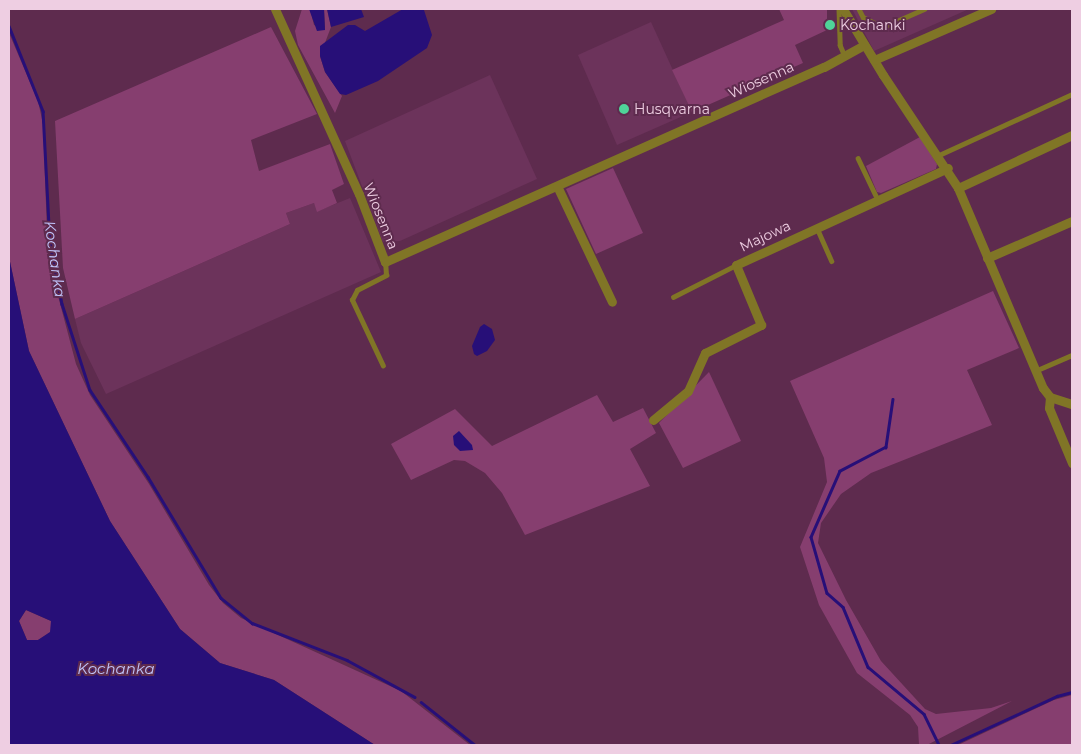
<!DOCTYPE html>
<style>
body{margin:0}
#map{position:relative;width:1081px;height:754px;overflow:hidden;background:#5e2b4e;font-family:Montserrat,sans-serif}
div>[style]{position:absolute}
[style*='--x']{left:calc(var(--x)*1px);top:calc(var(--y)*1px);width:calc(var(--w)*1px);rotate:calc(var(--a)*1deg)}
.built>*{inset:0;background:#6c335b}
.green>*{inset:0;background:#863e6f}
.water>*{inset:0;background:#270f78}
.stream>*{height:2.5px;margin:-1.25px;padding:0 1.25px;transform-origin:1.25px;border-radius:1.25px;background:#270f78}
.lane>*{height:4.5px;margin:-2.25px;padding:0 2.25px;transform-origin:2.25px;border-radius:2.25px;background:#807526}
.street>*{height:9px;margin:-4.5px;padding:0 4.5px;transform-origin:4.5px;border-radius:4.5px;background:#807526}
.dots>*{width:14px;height:14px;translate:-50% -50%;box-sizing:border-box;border:2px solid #5e2b4e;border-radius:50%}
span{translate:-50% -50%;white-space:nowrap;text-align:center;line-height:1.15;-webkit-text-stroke:4px #5e2b4e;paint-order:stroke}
.poi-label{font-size:14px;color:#eecee2}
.left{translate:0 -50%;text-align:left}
.street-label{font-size:14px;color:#eecee2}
.water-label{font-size:15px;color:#c0c4fa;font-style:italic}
.frame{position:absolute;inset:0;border:10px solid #eecee2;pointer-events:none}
</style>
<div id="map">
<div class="built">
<div style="clip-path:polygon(852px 9px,969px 9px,874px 51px)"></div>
<div style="clip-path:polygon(651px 22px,692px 112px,617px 145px,578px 55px)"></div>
<div style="clip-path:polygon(490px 75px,537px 179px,400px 241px,383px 242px,345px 141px)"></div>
<div style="clip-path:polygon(350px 198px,381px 272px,106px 394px,81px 343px,75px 319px,290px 224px,286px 213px,314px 203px,318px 211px)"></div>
</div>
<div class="green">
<div style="clip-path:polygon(302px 9px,310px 9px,314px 25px,325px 29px,324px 9px,327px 9px,331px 27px,320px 56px,325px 72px,342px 96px,335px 113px,298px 45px,295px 31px)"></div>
<div style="clip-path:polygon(779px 9px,827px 9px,827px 30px,795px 45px,803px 63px,692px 112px,672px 70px,784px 20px)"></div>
<div style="clip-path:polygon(271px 27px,317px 114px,251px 140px,259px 171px,330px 144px,344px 184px,332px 190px,337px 203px,317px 212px,314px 203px,286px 213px,290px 224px,75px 319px,63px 268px,55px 121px)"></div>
<div style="clip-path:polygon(9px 33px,38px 101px,43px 124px,48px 258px,76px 364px,90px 395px,149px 484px,209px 585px,223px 603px,241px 618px,401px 691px,470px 745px,375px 745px,274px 680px,220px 663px,180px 629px,110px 521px,29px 351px,9px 257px)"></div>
<div style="clip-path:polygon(920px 137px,937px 164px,936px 169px,881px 193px,877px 192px,866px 166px)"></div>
<div style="clip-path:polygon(613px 168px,643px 233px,596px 254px,566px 189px)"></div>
<div style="clip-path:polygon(993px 291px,1019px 348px,967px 370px,992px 425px,871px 473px,841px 494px,821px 523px,818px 543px,846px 600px,881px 661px,925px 709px,936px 714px,991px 708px,1012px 701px,927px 745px,919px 745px,918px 727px,910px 715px,857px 673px,819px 605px,800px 547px,827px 482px,824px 458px,790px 381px)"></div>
<div style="clip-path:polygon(709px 372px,741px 441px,683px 468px,659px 423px)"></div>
<div style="clip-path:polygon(597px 395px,613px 422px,643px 408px,656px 433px,630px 449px,650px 486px,525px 535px,502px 493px,485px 473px,465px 461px,454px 460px,411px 480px,391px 444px,455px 409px,492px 446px)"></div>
<div style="clip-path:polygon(26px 610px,51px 621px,51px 632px,38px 640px,27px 640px,19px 621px)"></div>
<div style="clip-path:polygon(1072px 695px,1072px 745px,958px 745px,1054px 700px)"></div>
</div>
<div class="water">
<div style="clip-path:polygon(309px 9px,324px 9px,325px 30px,317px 31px)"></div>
<div style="clip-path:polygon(327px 9px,361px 9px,364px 17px,331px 27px)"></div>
<div style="clip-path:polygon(403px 9px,424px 10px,432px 35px,427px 48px,378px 81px,346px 95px,340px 94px,325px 72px,320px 56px,320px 46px,348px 25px,355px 25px,365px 31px)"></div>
<div style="clip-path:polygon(evenodd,9px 257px,29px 351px,110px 521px,180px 629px,220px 663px,274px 680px,375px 745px,9px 745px,9px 257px,26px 610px,51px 621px,50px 632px,38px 640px,27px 640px,19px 621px,26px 610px)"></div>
<div style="clip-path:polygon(484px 324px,492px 329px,495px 340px,487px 351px,477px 356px,474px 354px,472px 346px,480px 327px)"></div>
<div style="clip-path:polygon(459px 431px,472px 445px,473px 450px,460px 451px,454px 445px,453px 436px)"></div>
</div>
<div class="stream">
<div style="--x:9;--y:26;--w:92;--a:68.2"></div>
<div style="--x:43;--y:111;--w:132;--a:87"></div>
<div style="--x:50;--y:243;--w:62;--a:78.9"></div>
<div style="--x:62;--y:304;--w:90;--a:72"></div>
<div style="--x:90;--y:390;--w:105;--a:56.3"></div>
<div style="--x:148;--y:477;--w:141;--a:58.9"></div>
<div style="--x:221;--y:598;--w:40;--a:39"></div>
<div style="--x:252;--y:623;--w:102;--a:21.3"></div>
<div style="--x:347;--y:660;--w:77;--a:28.6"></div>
<div style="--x:893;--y:399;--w:49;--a:98.3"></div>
<div style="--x:886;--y:447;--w:52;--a:152.4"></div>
<div style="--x:840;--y:471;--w:72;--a:113.7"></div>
<div style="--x:811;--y:537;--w:58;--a:74.1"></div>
<div style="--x:827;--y:593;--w:21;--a:41"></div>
<div style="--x:843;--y:607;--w:65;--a:67.4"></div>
<div style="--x:868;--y:667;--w:73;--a:40"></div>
<div style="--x:924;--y:714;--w:34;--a:64"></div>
<div style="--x:421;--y:702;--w:69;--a:38.5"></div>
<div style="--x:951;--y:745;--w:117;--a:-24.8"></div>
<div style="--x:1057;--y:696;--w:16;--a:-15"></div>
</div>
<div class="lane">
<div style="--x:839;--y:9;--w:36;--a:88"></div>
<div style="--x:840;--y:45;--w:12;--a:66"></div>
<div style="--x:859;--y:9;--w:9;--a:63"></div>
<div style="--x:863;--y:17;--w:22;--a:27"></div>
<div style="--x:883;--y:27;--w:45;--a:-23.7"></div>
<div style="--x:939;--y:155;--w:146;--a:-24.6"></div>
<div style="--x:858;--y:158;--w:47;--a:64.5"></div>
<div style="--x:817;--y:228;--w:36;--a:66"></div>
<div style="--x:673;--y:297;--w:71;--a:-26.9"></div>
<div style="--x:383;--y:366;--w:73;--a:-115.2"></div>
<div style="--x:352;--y:300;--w:11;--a:-63"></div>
<div style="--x:357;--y:290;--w:33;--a:-27"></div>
<div style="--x:386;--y:275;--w:13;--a:-94"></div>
<div style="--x:1035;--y:371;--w:40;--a:-23.4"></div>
</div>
<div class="street">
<div style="--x:275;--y:9;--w:203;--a:65.6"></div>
<div style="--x:359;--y:194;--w:73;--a:69.1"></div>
<div style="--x:385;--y:262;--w:480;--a:-24"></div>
<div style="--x:824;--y:67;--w:46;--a:-28.8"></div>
<div style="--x:843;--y:9;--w:77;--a:58.8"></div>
<div style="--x:883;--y:75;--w:136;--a:56.4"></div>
<div style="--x:958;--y:188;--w:217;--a:67"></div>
<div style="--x:1043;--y:388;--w:11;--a:52"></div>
<div style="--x:1050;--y:397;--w:23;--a:18"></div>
<div style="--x:874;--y:60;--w:128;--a:-23.6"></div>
<div style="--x:557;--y:186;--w:128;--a:64.6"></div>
<div style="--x:958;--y:188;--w:126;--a:-24.9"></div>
<div style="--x:987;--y:258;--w:93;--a:-23.5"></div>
<div style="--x:1050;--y:397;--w:11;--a:95"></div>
<div style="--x:1049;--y:408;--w:60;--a:67.3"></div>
<div style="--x:653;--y:420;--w:45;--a:-39.6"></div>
<div style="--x:688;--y:391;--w:42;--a:-65.9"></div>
<div style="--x:705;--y:353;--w:63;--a:-26.6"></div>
<div style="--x:761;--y:325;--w:65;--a:-112.6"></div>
<div style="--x:736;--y:265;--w:233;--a:-24.6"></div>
</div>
<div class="dots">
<div style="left:830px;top:25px;background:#4fd399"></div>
<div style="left:624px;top:109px;background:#4fd399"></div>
</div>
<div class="poi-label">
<span class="left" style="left:840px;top:25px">Kochanki</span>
<span class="left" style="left:634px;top:109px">Husqvarna</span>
</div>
<div class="street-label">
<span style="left:761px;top:80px;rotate:-24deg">Wiosenna</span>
<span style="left:381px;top:216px;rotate:68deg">Wiosenna</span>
<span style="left:765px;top:236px;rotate:-25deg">Majowa</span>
</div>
<div class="water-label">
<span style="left:55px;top:259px;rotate:82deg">Kochanka</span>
<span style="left:116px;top:669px">Kochanka</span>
</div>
<div class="frame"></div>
</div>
